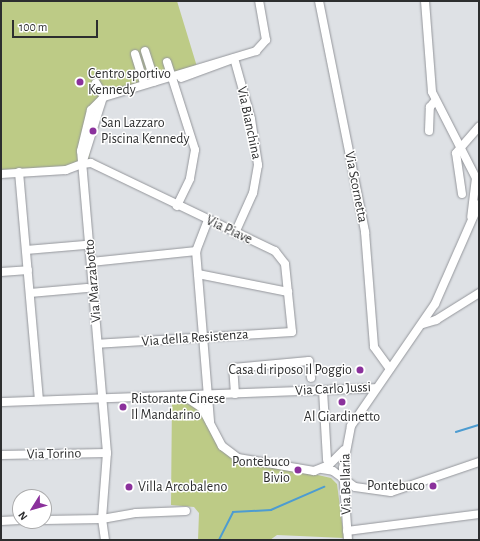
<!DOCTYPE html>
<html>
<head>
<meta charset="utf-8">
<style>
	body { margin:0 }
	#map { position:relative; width:480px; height:541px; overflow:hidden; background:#dee1e5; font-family:"Alegreya Sans",sans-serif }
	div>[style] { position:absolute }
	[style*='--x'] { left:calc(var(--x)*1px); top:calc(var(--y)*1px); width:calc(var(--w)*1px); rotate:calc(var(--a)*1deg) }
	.green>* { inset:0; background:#bdcb86 }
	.stream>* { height:1.5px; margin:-0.75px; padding:0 0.75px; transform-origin:0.75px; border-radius:0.75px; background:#4d9cd1 }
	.roads { filter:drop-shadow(0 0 1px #94969b) drop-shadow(0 0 1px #94969b) }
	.minor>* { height:8px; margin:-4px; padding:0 4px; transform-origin:4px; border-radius:4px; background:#fff }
	.dots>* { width:11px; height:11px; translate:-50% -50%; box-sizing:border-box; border:2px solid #fff; border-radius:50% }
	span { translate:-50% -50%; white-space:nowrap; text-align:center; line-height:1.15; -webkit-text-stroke:3px #fff; paint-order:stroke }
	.poi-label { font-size:14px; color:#2d2e2f }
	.left { translate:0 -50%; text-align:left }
	.right { translate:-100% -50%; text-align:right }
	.street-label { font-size:14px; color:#2d2e2f }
	.frame { position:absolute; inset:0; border:2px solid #2d2e2f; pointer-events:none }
	.north { position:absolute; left:12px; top:489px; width:40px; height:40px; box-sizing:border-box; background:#fff; border:1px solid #ababac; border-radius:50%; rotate:233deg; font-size:11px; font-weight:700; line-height:16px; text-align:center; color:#2d2e2f }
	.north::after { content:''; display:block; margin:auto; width:14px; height:18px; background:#8b319c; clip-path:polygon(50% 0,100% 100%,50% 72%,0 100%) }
	.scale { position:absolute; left:12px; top:20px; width:86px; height:18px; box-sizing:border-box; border:2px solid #2d2e2f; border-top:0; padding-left:5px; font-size:12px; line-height:14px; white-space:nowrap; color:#2d2e2f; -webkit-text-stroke:3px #fff; paint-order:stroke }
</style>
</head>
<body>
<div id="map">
	<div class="green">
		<div style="clip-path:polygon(1px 1px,177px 1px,198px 70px,104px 101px,93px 129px,89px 160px,84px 166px,1px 174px)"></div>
		<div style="clip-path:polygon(172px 397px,189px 399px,197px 406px,230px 455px,331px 478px,337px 484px,344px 538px,277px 535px,270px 540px,198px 540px,199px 513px,194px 507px,171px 505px)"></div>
	</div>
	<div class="stream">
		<div style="--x:456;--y:432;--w:24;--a:-17"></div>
		<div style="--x:219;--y:540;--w:31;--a:-63"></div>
		<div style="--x:233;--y:512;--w:38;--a:-3"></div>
		<div style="--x:271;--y:510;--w:58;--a:-23.5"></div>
	</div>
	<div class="roads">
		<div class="minor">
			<div style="--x:319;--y:1;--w:236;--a:78.7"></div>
			<div style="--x:365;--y:232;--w:115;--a:85.5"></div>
			<div style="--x:374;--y:347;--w:27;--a:54"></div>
			<div style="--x:425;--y:1;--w:91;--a:85.6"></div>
			<div style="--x:432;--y:92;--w:97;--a:62.9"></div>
			<div style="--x:476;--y:178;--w:39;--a:97"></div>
			<div style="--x:145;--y:51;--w:32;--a:72"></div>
			<div style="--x:135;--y:54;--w:31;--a:73"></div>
			<div style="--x:234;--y:58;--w:63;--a:74.4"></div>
			<div style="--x:251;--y:119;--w:47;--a:81.3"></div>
			<div style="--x:258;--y:165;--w:28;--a:100"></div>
			<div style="--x:253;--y:193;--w:44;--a:114.2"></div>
			<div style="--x:167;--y:62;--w:92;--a:72.3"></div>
			<div style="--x:195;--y:150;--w:29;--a:100"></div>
			<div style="--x:190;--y:179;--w:30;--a:116"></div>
			<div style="--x:181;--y:78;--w:55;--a:-20.1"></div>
			<div style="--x:96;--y:83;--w:16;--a:60"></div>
			<div style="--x:429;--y:131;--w:24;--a:-88"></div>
			<div style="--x:430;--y:107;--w:8;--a:-50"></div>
			<div style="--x:82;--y:164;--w:9;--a:-6"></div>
			<div style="--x:91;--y:163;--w:204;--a:25.6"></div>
			<div style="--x:275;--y:251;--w:16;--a:52"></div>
			<div style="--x:285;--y:264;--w:68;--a:84.1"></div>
			<div style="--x:292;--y:332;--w:194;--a:176.5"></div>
			<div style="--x:19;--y:172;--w:229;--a:85"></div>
			<div style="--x:1;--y:174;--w:65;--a:-3.5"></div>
			<div style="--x:66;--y:170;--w:17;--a:-21"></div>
			<div style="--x:82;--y:164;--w:70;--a:-72.6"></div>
			<div style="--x:462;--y:194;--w:41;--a:-98.3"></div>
			<div style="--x:456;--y:153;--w:35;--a:-49"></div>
			<div style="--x:208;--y:220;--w:33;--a:111"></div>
			<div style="--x:196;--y:251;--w:172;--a:85.3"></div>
			<div style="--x:26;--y:250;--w:59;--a:-4.8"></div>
			<div style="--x:91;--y:262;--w:106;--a:-6"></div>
			<div style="--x:1;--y:272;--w:27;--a:-4"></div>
			<div style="--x:198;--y:274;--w:92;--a:11.3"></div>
			<div style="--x:30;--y:293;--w:57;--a:-5"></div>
			<div style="--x:423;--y:324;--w:14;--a:-17"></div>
			<div style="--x:436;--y:320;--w:51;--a:-32.1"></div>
			<div style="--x:323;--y:390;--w:70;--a:86.7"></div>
			<div style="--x:235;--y:394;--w:26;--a:-94"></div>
			<div style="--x:233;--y:368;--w:76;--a:-5.3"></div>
			<div style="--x:309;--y:361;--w:17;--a:83"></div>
			<div style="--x:184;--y:396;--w:22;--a:34"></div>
			<div style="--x:202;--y:408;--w:43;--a:62.2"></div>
			<div style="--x:222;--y:446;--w:20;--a:37"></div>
			<div style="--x:238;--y:458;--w:77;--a:9.7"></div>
			<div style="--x:314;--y:471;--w:16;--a:-22"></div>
			<div style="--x:329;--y:465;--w:21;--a:-45"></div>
			<div style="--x:1;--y:402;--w:375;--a:-2.1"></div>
			<div style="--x:1;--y:455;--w:106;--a:-1.1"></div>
			<div style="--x:322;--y:469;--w:11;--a:10"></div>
			<div style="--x:333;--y:471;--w:27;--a:36"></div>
			<div style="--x:355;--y:487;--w:36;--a:8"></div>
			<div style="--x:391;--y:492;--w:93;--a:-18.8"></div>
			<div style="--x:44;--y:520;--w:58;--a:-1"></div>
			<div style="--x:102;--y:519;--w:35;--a:-10"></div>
			<div style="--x:136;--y:513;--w:50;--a:-2.3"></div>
			<div style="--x:1;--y:521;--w:19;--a:-3"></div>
			<div style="--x:347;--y:531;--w:133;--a:-7.3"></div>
			<div style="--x:105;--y:540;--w:21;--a:-98"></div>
			<div style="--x:102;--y:519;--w:66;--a:-85.7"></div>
			<div style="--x:107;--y:453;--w:303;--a:-94.9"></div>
			<div style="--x:81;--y:151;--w:42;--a:-76.3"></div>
			<div style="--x:91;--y:110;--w:18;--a:-45"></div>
			<div style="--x:104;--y:97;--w:159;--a:-16.8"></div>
			<div style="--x:256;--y:51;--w:15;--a:-48"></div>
			<div style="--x:266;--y:40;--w:40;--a:-100"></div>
			<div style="--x:348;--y:540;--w:72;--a:-94"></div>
			<div style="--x:343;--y:468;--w:43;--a:-79.2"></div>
			<div style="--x:351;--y:426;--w:148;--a:-55.5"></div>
			<div style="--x:435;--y:304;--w:109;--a:-66.3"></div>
		</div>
	</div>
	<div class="dots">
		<div style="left:80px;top:82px;background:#8b319c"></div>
		<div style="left:93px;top:131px;background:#8b319c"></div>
		<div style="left:360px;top:370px;background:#8b319c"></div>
		<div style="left:342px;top:402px;background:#8b319c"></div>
		<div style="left:123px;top:407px;background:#8b319c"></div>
		<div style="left:298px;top:470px;background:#8b319c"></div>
		<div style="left:433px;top:486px;background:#8b319c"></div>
		<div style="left:129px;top:487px;background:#8b319c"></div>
	</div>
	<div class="poi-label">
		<span class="left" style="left:88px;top:82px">Centro sportivo<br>Kennedy</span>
		<span class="left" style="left:101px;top:131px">San Lazzaro<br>Piscina Kennedy</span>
		<span class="right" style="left:352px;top:370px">Casa di riposo il Poggio</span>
		<span class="left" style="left:131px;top:407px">Ristorante Cinese<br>Il Mandarino</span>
		<span style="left:342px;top:417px">Al Giardinetto</span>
		<span class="right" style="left:290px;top:470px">Pontebuco<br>Bivio</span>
		<span class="right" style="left:425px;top:486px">Pontebuco</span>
		<span class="left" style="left:138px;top:487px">Villa Arcobaleno</span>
	</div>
	<div class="street-label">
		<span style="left:249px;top:123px;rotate:78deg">Via Bianchina</span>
		<span style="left:356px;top:187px;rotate:79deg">Via Scornetta</span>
		<span style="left:229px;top:230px;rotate:25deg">Via Piave</span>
		<span style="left:93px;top:281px;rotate:-95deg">Via Marzabotto</span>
		<span style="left:195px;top:338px;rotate:-4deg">Via della Resistenza</span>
		<span style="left:333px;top:389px;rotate:-3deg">Via Carlo Jussi</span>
		<span style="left:54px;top:454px;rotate:-1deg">Via Torino</span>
		<span style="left:346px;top:484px;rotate:-91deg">Via Bellaria</span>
	</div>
	<div class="frame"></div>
	<div class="north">N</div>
	<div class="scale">100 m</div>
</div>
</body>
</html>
